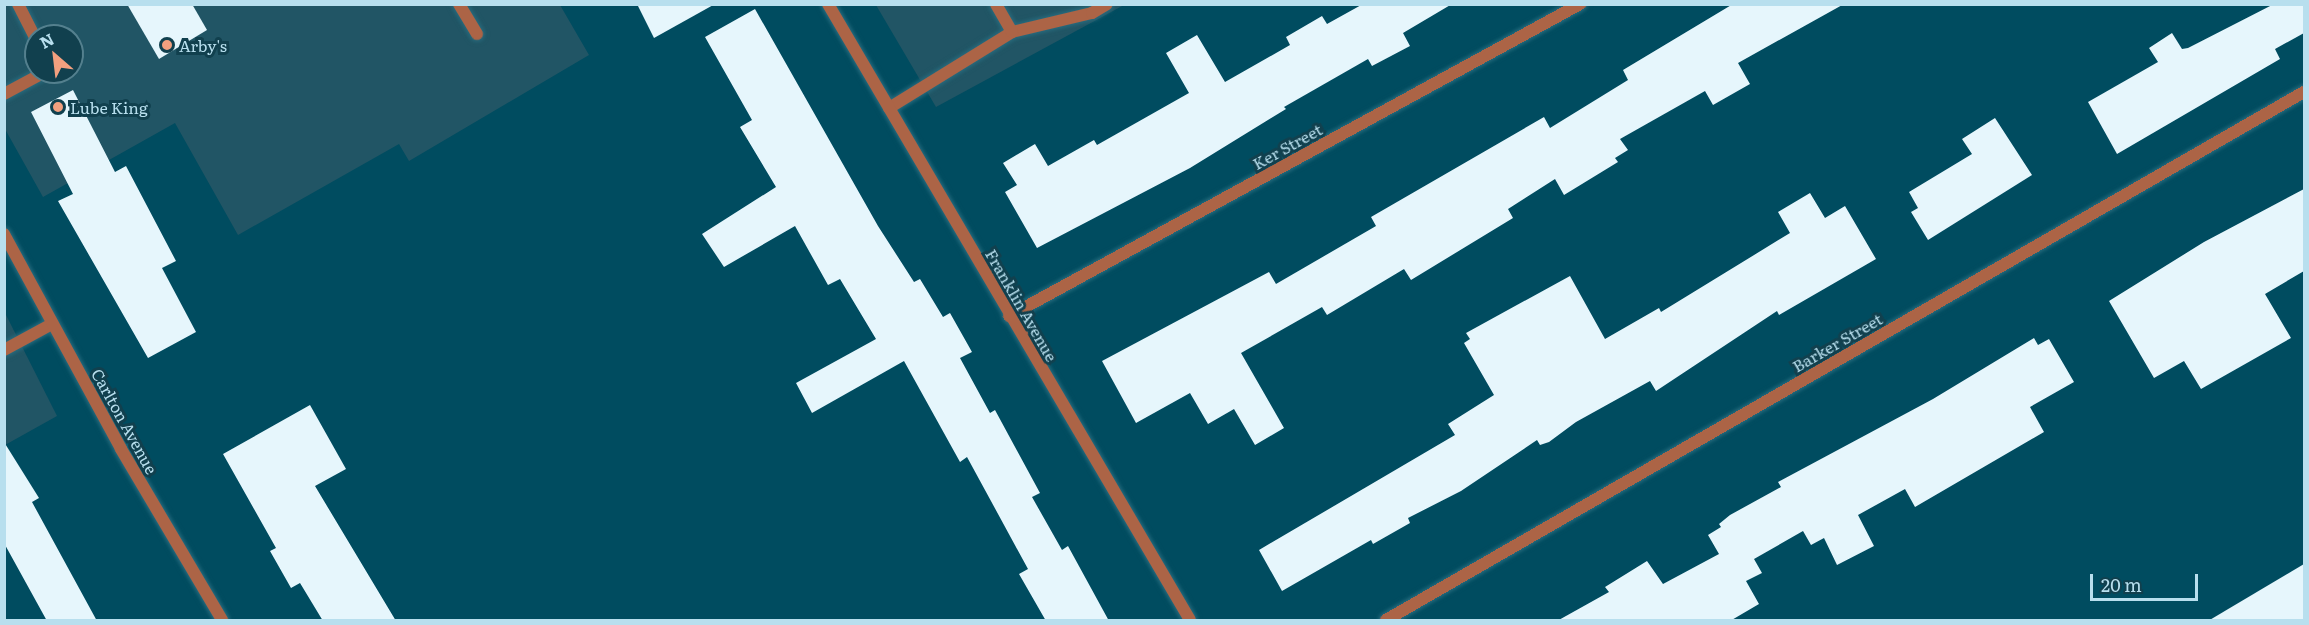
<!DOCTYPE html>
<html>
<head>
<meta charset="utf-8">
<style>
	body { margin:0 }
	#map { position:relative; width:2309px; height:625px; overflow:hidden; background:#004c60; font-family:Literata,serif }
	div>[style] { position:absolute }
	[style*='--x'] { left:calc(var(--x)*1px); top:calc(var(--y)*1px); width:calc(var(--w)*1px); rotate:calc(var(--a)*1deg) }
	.built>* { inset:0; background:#215565 }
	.building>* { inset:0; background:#e6f6fc }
	.roads { filter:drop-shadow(0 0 2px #286c7f) drop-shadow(0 0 2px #286c7f) }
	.service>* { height:12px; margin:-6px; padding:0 6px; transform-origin:6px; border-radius:6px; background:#ac6446 }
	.minor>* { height:12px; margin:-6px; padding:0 6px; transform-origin:6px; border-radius:6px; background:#ac6446 }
	.dots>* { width:16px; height:16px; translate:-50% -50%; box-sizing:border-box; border:3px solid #11404e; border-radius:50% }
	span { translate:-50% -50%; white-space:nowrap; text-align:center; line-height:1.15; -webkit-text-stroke:6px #11404e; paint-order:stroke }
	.poi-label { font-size:16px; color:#b8dfee }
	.left { translate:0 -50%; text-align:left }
	.street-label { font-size:16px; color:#b8dfee }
	.frame { position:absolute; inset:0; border:6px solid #b8dfee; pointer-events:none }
	.north { position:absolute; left:24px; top:24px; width:60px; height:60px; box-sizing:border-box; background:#11404e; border:2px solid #54808e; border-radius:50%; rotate:332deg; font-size:16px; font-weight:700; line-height:24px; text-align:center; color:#b8dfee }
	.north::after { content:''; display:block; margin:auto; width:21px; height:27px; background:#f2a07f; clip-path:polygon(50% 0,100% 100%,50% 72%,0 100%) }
	.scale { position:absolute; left:2090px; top:574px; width:108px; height:27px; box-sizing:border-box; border:3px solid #b8dfee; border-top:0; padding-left:8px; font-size:18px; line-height:21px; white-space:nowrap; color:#b8dfee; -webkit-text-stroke:4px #11404e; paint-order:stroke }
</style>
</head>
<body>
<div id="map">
	<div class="built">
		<div style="clip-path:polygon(evenodd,4px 5px,560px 5px,589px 55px,409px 161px,399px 144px,238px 235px,175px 123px,43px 197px,5px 129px,4px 5px,36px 36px,72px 36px,72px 72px,36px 72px,36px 36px)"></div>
		<div style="clip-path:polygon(876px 5px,1124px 5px,936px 107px)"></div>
		<div style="clip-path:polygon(4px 311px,57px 416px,5px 445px,4px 445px)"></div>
	</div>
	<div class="building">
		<div style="clip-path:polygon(127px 4px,192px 4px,207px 30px,159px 59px)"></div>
		<div style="clip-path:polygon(637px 4px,715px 4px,654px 38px)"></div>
		<div style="clip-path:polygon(1363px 4px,1452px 4px,1403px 33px,1410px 46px,1372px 66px,1368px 59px,1284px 107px,1286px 109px,1190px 168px,1037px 248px,1005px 192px,1017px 185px,1003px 163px,1035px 144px,1048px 166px,1094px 140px,1097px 145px,1189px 93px,1166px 53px,1197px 35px,1225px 82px,1290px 45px,1286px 37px,1322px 16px,1327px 24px)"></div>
		<div style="clip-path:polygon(1733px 4px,1844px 4px,1738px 63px,1750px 84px,1713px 105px,1705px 91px,1620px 139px,1628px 150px,1615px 158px,1618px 162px,1564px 195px,1555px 179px,1508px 209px,1513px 218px,1411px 280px,1404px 269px,1327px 315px,1322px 307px,1241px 353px,1284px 428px,1255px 445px,1234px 409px,1208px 424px,1190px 393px,1136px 423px,1102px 361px,1269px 272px,1276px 284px,1376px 226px,1371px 217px,1544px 117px,1550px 128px,1628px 80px,1623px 70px)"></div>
		<div style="clip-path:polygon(2274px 4px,2304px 4px,2304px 33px,2275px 49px,2280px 59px,2117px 154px,2088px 102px,2158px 62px,2149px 48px,2172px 33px,2182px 49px,2188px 48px)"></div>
		<div style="clip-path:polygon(755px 9px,878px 226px,914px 282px,920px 279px,943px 317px,950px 313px,972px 352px,960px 358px,990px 413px,995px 410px,1040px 493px,1032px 497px,1062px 550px,1068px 546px,1109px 621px,1046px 621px,1019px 574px,1028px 569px,967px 457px,960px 462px,904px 361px,812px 413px,796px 383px,876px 339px,840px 279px,828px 285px,795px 226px,724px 267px,702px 234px,776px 187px,740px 127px,752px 120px,705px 37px)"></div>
		<div style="clip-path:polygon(73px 90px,115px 172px,126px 166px,176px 261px,162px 268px,196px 332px,148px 358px,58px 201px,73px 194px,31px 112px)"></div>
		<div style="clip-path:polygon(1995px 118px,2032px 175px,1928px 240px,1911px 212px,1918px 208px,1909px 192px,1972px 154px,1962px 139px)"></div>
		<div style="clip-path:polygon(2304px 189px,2304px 271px,2265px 294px,2291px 338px,2201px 389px,2184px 361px,2154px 378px,2109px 301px,2204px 242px)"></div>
		<div style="clip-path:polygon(1810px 193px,1825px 218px,1845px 206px,1876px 259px,1779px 315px,1777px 311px,1656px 391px,1650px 381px,1576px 422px,1549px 442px,1540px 445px,1537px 440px,1461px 491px,1408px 518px,1410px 523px,1373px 544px,1371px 540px,1282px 591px,1259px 550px,1455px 435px,1448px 424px,1494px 395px,1464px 343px,1470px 339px,1466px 333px,1570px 276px,1605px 339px,1659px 308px,1661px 312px,1790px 233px,1778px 212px)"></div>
		<div style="clip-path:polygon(2034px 338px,2038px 345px,2049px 339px,2074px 382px,2030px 407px,2044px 432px,1915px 507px,1905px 489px,1858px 515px,1874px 546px,1837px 565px,1824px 538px,1811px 545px,1803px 531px,1754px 559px,1762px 573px,1746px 581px,1759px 604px,1730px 621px,1557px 621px,1609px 592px,1605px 587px,1647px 561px,1663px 584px,1719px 554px,1708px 535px,1721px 527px,1719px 524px,1730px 515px,1781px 487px,1778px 482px,1933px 399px)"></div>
		<div style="clip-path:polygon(310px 405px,346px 469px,315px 486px,396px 621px,323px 621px,300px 583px,291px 588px,270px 551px,276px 548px,223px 454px)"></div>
		<div style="clip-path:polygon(4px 442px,39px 498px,32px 502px,97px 621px,47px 621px,4px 543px)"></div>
		<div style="clip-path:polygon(2304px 564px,2304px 621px,2208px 621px)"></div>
	</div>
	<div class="roads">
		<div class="service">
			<div style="--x:18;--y:4;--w:39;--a:63"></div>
			<div style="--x:459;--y:4;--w:35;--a:59"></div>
			<div style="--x:1012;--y:32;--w:82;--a:-13.4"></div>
			<div style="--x:1092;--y:13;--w:17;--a:-31"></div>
			<div style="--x:4;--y:94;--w:47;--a:-28.2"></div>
			<div style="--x:889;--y:108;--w:145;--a:-31.7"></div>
			<div style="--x:1012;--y:32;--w:32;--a:-120"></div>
			<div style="--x:4;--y:350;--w:55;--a:-28.4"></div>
		</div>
		<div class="minor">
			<div style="--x:828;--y:4;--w:714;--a:59.56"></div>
			<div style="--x:4;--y:234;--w:245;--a:61.4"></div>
			<div style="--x:121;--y:449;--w:199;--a:59.4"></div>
			<div style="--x:1009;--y:316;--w:651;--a:-28.65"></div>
			<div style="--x:1386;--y:620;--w:1059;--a:-29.91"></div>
		</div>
	</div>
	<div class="dots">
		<div style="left:167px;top:45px;background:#f2a07f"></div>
		<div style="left:58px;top:107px;background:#f2a07f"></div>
	</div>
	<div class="poi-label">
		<span class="left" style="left:179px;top:45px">Arby's</span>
		<span class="left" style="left:70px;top:107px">Lube King</span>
	</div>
	<div class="street-label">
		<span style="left:1287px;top:146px;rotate:-29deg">Ker Street</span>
		<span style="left:1022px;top:305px;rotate:60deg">Franklin Avenue</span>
		<span style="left:1837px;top:342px;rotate:-30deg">Barker Street</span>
		<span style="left:125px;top:421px;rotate:61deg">Carlton Avenue</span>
	</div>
	<div class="frame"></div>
	<div class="north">N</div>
	<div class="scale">20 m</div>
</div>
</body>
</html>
